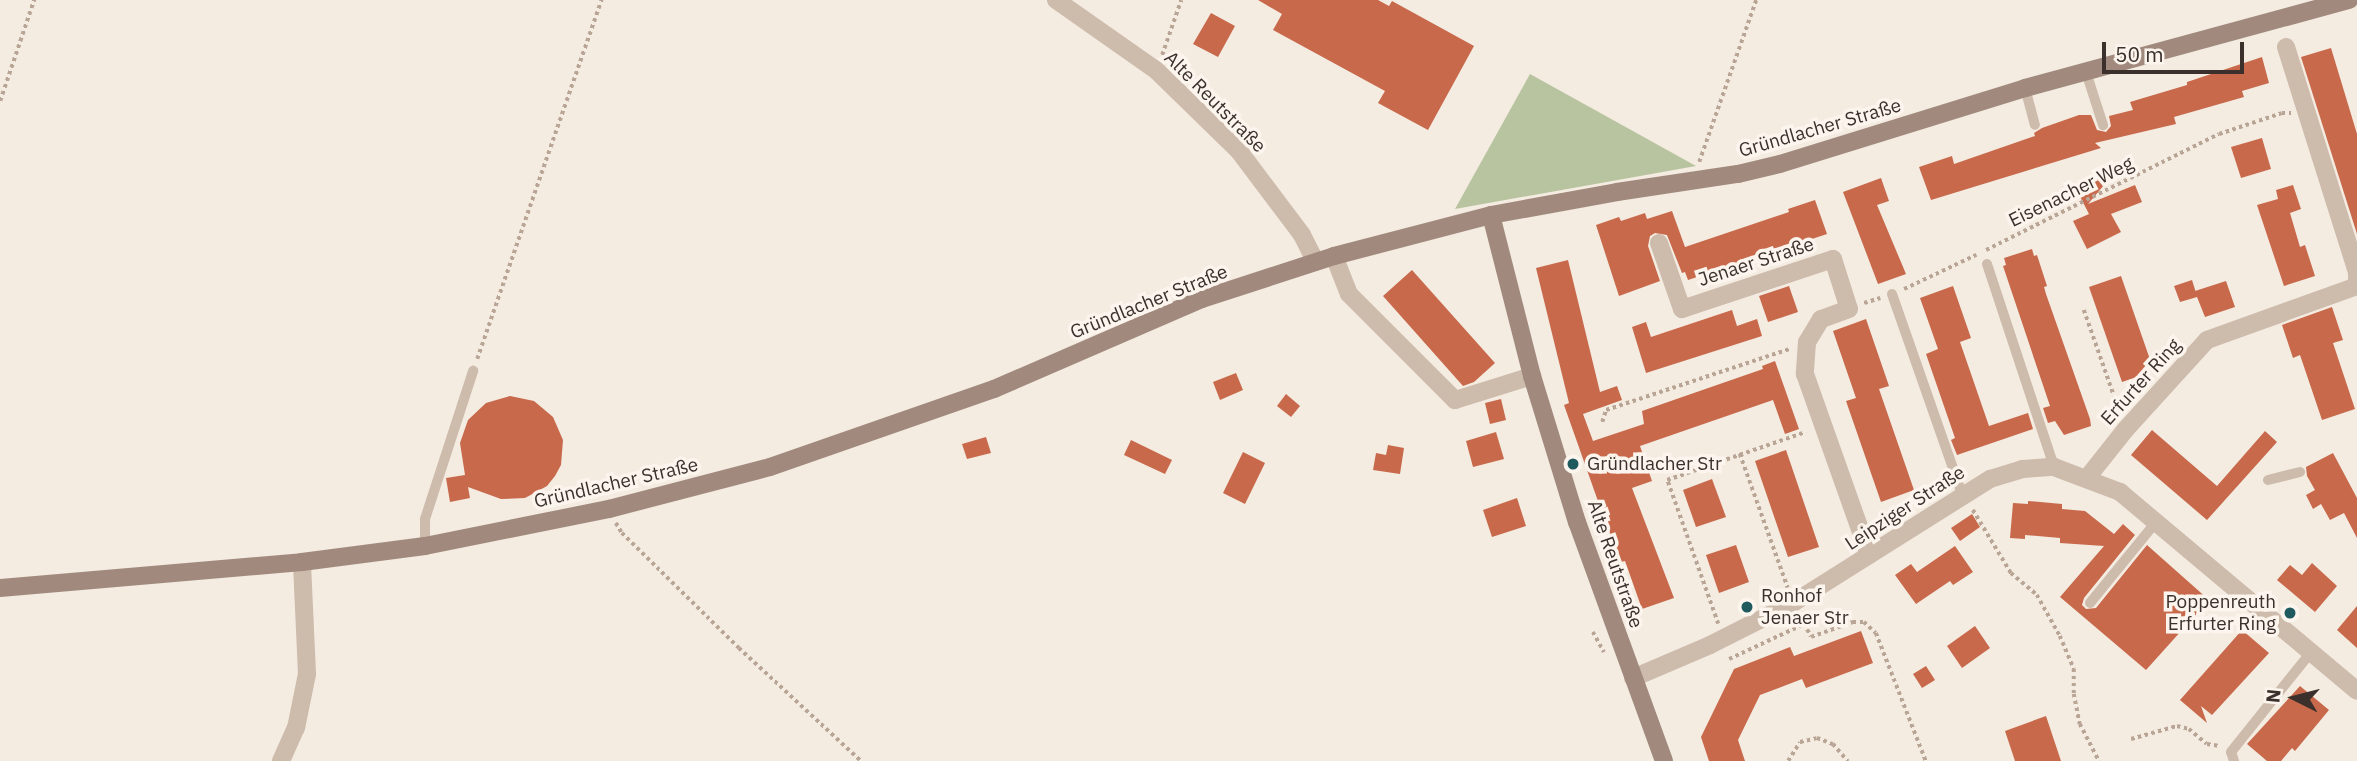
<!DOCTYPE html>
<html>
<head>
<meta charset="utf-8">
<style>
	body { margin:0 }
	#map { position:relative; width:2357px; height:761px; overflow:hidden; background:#f4ebe1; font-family:"IBM Plex Sans",sans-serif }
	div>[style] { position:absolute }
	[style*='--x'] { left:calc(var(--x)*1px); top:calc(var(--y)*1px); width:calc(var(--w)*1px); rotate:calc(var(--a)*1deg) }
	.green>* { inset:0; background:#b8c4a0 }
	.building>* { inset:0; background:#c8694b }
	.path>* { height:3.5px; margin-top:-1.75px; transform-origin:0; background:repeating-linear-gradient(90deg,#b9a596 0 3.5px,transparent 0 7px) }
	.lane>* { height:10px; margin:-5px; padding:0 5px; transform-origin:5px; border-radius:5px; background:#cdbbac }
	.street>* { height:18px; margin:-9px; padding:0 9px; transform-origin:9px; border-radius:9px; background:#cdbbac }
	.secondary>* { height:18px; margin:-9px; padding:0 9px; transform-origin:9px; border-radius:9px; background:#a18a7d }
	.dots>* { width:19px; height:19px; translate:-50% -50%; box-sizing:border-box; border:4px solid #fbf5ee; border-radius:50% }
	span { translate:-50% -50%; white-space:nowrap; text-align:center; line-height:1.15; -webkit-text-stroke:7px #fbf5ee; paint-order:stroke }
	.street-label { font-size:19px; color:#3b302b }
	.poi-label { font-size:19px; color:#3b302b }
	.left { translate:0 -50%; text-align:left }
	.right { translate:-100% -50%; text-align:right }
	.north { position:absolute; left:2259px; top:663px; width:70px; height:70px; -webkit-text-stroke:5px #fbf5ee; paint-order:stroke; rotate:276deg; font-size:19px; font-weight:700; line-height:28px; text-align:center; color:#3b302b }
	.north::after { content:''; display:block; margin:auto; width:24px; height:32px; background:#3b302b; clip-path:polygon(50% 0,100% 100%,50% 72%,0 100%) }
	.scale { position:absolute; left:2102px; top:42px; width:142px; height:32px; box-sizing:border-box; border:4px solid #3b302b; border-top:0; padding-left:9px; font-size:21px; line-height:24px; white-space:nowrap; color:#3b302b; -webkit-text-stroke:5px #fbf5ee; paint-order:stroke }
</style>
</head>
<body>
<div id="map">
	<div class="green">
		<div style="clip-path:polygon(1530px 74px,1696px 166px,1455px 209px)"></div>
	</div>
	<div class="building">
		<div style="clip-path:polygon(1258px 0,1378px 0,1389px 6px,1392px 1px,1474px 46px,1428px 130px,1378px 103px,1385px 91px,1273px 30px,1282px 14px)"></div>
		<div style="clip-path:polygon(1211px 13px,1235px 26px,1218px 57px,1193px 44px)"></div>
		<div style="clip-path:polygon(2331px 48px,2357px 134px,2357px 234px,2301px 57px)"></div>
		<div style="clip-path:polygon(2262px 57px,2269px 83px,2242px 91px,2244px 97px,2174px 117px,2176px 124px,2095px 143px,2101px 148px,1931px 200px,1919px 167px,1952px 156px,1954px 164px,2035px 136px,2034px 133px,2042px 128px,2079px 115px,2091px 115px,2097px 130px,2106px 132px,2111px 126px,2109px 116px,2133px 110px,2130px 102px,2187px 85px,2187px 82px)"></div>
		<div style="clip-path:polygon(2262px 138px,2271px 169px,2241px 178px,2231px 147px)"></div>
		<div style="clip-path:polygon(2126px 159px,2088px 204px,2135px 185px,2142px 202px,2111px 214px,2121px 232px,2087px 249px,2073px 221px,2089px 214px,2074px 185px)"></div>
		<div style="clip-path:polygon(1881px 178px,1889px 201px,1877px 205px,1906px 274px,1878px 284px,1843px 192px)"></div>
		<div style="clip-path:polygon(2293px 185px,2301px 209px,2290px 213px,2300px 247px,2305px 245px,2315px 276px,2284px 286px,2257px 205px,2278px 199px,2276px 190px)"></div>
		<div style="clip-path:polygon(1815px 200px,1827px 234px,1688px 280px,1685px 272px,1682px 273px,1667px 235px,1655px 233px,1650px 236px,1648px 246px,1660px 281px,1619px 296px,1596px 225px,1619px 217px,1621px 221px,1645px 213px,1647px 219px,1672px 211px,1685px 247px,1789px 212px,1788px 209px)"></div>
		<div style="clip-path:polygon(2032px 249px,2034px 256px,2037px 255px,2047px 286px,2044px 287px,2046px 294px,2090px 419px,2091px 426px,2064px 435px,2055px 421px,2048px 423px,2043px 408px,2050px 406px,2003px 266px,2006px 265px,2004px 258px)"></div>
		<div style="clip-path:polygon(1568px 260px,1600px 392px,1617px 386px,1622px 400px,1583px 414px,1593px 441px,1644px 424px,1642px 411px,1763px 369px,1762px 366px,1775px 361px,1799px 429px,1785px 434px,1773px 400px,1640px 446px,1652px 481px,1632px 488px,1674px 598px,1642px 609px,1625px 561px,1621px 562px,1599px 504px,1564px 405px,1569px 403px,1536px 268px)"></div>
		<div style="clip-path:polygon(1412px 270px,1495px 363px,1474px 382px,1463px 386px,1383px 296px)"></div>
		<div style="clip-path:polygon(2121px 276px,2154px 371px,2122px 382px,2089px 287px)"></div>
		<div style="clip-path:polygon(2192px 280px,2197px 296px,2195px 291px,2226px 281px,2235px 307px,2205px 317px,2197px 297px,2180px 302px,2174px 286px)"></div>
		<div style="clip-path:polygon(1789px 286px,1798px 312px,1768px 322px,1759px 296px)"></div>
		<div style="clip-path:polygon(1953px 286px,1971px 338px,1960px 342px,1989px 426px,2028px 413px,2033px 429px,1957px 455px,1951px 440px,1955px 438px,1926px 354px,1938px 349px,1920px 298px)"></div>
		<div style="clip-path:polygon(2332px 307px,2343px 340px,2333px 343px,2355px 409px,2322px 420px,2300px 355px,2293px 358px,2282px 325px)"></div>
		<div style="clip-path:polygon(1732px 310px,1737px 326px,1757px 319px,1762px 336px,1646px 373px,1632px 327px,1646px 322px,1651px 337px)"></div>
		<div style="clip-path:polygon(1866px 319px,1889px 386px,1879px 389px,1914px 490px,1881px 502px,1846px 401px,1856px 398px,1833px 331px)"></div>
		<div style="clip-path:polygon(1236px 373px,1243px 390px,1220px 400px,1213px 382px)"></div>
		<div style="clip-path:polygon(1286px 394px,1300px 406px,1291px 417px,1277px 406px)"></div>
		<div style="clip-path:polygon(510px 396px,534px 401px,553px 417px,563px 440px,561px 465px,555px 476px,547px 486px,525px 498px,501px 499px,468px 487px,470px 498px,450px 502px,446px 478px,465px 475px,460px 443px,468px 420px,486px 403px)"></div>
		<div style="clip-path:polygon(1501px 399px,1506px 420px,1490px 424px,1485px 403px)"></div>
		<div style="clip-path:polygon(2152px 430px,2217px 486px,2265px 431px,2277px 442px,2207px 520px,2131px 455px)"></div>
		<div style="clip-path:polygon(1496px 432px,1504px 459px,1473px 467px,1466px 441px)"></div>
		<div style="clip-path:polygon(986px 437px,991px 453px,967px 459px,962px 444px)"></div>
		<div style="clip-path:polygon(1131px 440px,1172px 460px,1165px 474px,1124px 455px)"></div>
		<div style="clip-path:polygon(1388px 445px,1404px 448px,1400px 474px,1373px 470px,1376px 453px,1386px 455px)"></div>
		<div style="clip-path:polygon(1786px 450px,1819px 547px,1788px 557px,1755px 461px)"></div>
		<div style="clip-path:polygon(1243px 452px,1265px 463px,1245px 504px,1223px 493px)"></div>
		<div style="clip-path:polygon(2333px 453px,2357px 498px,2357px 538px,2344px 513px,2330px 520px,2321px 504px,2313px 509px,2306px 495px,2315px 490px,2307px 476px,2306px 467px)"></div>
		<div style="clip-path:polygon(1712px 479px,1726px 517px,1696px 527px,1683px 490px)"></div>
		<div style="clip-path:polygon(1517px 498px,1526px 526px,1492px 537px,1483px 510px)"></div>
		<div style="clip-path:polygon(2028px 501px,2062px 504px,2062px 509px,2085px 511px,2114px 534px,2123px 524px,2135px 535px,2084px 598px,2082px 605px,2086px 609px,2096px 608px,2147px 545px,2209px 600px,2146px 670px,2060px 597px,2104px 546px,2060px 543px,2060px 538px,2025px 535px,2025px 539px,2010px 538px,2013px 503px,2028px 504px)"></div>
		<div style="clip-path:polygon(1972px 514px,1980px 527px,1960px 541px,1951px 528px)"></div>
		<div style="clip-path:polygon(1736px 545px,1749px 582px,1719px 593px,1706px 555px)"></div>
		<div style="clip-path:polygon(1955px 546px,1973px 572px,1953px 585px,1950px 581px,1916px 604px,1895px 575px,1911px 564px,1917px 572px)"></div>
		<div style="clip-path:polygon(2312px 563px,2337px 586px,2315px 612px,2277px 580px,2290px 565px,2302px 575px)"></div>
		<div style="clip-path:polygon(2357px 606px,2357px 648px,2337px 630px)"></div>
		<div style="clip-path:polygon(1975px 626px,1990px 648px,1962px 668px,1947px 646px)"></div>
		<div style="clip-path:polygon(2242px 630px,2269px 653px,2212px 715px,2201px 706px,2207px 723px,2180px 700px)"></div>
		<div style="clip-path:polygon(1861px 631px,1873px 663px,1806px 688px,1802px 679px,1760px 695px,1738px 740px,1745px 761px,1709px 761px,1701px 737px,1734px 669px,1790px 647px,1794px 656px)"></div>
		<div style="clip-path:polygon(1926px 666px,1935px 680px,1922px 688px,1913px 674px)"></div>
		<div style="clip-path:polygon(2300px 686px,2329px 710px,2295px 751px,2292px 748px,2281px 761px,2267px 761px,2247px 744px)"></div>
		<div style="clip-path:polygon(2046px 716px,2061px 761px,2015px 761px,2005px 731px)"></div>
	</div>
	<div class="path">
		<div style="--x:1162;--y:55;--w:58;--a:-70.9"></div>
		<div style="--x:0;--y:101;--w:107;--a:-71.4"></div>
		<div style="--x:1699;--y:162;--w:172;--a:-70.6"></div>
		<div style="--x:1986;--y:250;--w:260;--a:-26.5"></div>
		<div style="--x:2219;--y:134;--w:66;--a:-18.4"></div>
		<div style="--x:2282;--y:113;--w:9;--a:0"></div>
		<div style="--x:1904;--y:289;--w:80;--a:-25.3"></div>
		<div style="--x:1864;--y:303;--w:17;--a:-17"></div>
		<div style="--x:2084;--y:310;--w:106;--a:70.7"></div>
		<div style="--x:477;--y:359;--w:380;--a:-70.9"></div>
		<div style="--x:1602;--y:422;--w:13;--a:-72"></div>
		<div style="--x:1606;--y:410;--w:193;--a:-18.4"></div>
		<div style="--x:1740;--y:454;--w:142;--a:70.3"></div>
		<div style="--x:1973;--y:510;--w:74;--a:58.9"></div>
		<div style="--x:2011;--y:573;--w:34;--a:40"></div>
		<div style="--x:2037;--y:595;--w:47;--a:60.7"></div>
		<div style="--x:2060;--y:636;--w:36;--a:67"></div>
		<div style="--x:2074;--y:669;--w:25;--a:90"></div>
		<div style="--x:2074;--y:694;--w:31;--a:79"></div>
		<div style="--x:2080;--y:724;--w:42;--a:62.8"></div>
		<div style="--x:616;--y:523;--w:12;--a:59"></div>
		<div style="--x:622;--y:533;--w:164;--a:44.5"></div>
		<div style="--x:739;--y:648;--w:166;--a:42.8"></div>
		<div style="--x:1801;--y:617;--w:22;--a:63"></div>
		<div style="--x:1811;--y:637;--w:45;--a:-19.7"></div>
		<div style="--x:1853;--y:622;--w:11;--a:0"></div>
		<div style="--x:1864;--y:622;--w:16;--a:43"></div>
		<div style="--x:1876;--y:633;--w:137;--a:68.7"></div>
		<div style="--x:1718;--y:624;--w:153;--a:-109.5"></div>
		<div style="--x:1667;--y:480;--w:147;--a:-19.1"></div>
		<div style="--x:1593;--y:632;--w:23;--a:61"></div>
		<div style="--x:1729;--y:659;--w:83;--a:-25"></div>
		<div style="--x:2131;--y:739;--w:48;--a:-15.8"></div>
		<div style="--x:2177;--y:726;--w:12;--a:14"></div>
		<div style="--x:2189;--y:729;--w:23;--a:40"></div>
		<div style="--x:2207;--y:744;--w:13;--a:9"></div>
		<div style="--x:1788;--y:761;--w:22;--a:-58"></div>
		<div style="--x:1800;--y:742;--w:17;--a:-13"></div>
		<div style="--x:1817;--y:738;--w:17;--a:21"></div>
		<div style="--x:1833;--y:744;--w:23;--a:49"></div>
	</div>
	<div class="lane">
		<div style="--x:2086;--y:72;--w:56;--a:72.2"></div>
		<div style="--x:2025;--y:88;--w:38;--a:75"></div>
		<div style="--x:1987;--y:264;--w:214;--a:71.7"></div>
		<div style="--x:1892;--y:294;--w:212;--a:70.7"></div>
		<div style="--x:2268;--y:480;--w:33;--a:-14"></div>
		<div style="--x:425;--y:546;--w:27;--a:-90"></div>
		<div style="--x:425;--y:519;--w:156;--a:-72"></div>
		<div style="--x:2090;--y:603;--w:104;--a:-50.8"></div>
		<div style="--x:2234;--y:761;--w:9;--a:-108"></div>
		<div style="--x:2231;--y:752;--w:128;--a:-51.3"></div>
	</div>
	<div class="street">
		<div style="--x:1056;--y:0;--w:123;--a:35.1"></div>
		<div style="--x:1157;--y:71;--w:115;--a:44.3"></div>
		<div style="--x:1239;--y:151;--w:105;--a:53.1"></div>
		<div style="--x:1302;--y:235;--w:30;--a:63"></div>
		<div style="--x:2286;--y:47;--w:236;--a:72.5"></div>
		<div style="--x:2357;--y:272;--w:11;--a:90"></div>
		<div style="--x:1659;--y:243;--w:70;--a:70.8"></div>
		<div style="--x:1682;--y:309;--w:159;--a:-18.3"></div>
		<div style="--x:1833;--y:259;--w:52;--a:72.3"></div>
		<div style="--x:1849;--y:309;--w:30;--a:160"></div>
		<div style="--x:1821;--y:319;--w:27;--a:121"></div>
		<div style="--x:1807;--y:342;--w:32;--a:94"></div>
		<div style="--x:1805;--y:374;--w:192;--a:70.5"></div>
		<div style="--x:1334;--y:256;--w:41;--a:68.5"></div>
		<div style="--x:1349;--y:294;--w:150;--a:45"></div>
		<div style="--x:1455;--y:400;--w:81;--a:-17.3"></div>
		<div style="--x:2087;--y:478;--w:63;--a:-51.5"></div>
		<div style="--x:2126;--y:429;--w:120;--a:-47.7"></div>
		<div style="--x:2207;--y:340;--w:159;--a:-19.8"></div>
		<div style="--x:1633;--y:678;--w:84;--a:-23.2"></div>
		<div style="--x:1710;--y:645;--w:93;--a:-26.8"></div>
		<div style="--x:1793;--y:603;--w:233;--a:-32.2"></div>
		<div style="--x:1990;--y:479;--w:34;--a:-17"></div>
		<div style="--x:2022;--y:469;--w:32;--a:-4"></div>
		<div style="--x:2054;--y:467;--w:71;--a:20.7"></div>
		<div style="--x:2120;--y:492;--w:309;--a:40"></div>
		<div style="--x:281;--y:761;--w:36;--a:-66"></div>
		<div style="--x:296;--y:728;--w:55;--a:-78.5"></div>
		<div style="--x:307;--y:674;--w:112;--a:-92.6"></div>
	</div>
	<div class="secondary">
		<div style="--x:1491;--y:215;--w:166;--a:75.7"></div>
		<div style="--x:1532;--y:376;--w:153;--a:72.9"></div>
		<div style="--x:1577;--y:522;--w:254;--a:70"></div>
		<div style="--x:0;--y:588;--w:303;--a:-4.9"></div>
		<div style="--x:302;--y:562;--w:124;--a:-7.4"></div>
		<div style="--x:425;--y:546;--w:188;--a:-11.4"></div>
		<div style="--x:609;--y:509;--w:166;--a:-14.6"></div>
		<div style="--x:770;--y:467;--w:237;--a:-19.2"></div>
		<div style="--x:994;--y:389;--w:227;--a:-23.4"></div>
		<div style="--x:1202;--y:299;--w:139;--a:-18"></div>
		<div style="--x:1334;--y:256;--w:162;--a:-14.6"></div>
		<div style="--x:1491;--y:215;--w:128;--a:-10.3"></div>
		<div style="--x:1617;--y:192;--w:122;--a:-8.5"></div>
		<div style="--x:1738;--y:174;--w:43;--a:-13.4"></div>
		<div style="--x:1780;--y:164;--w:257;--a:-17.2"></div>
		<div style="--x:2025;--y:88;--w:336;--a:-15.2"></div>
	</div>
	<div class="dots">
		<div style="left:1573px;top:464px;background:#1f5a5e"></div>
		<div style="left:1747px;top:607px;background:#1f5a5e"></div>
		<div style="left:2290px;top:613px;background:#1f5a5e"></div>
	</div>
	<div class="street-label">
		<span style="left:1215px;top:102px;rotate:45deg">Alte Reutstraße</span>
		<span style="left:1820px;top:128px;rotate:-16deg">Gründlacher Straße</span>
		<span style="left:2071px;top:192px;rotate:-26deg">Eisenacher Weg</span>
		<span style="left:1756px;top:262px;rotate:-18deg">Jenaer Straße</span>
		<span style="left:1149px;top:302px;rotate:-22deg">Gründlacher Straße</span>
		<span style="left:2141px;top:382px;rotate:-48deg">Erfurter Ring</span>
		<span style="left:616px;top:483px;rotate:-13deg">Gründlacher Straße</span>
		<span style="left:1905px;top:508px;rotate:-33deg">Leipziger Straße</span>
		<span style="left:1615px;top:564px;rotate:71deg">Alte Reutstraße</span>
	</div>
	<div class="poi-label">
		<span class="left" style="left:1587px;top:464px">Gründlacher Str</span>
		<span class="left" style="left:1761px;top:607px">Ronhof<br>Jenaer Str</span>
		<span class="right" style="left:2276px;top:613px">Poppenreuth<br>Erfurter Ring</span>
	</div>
	<div class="north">N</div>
	<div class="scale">50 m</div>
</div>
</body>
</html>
